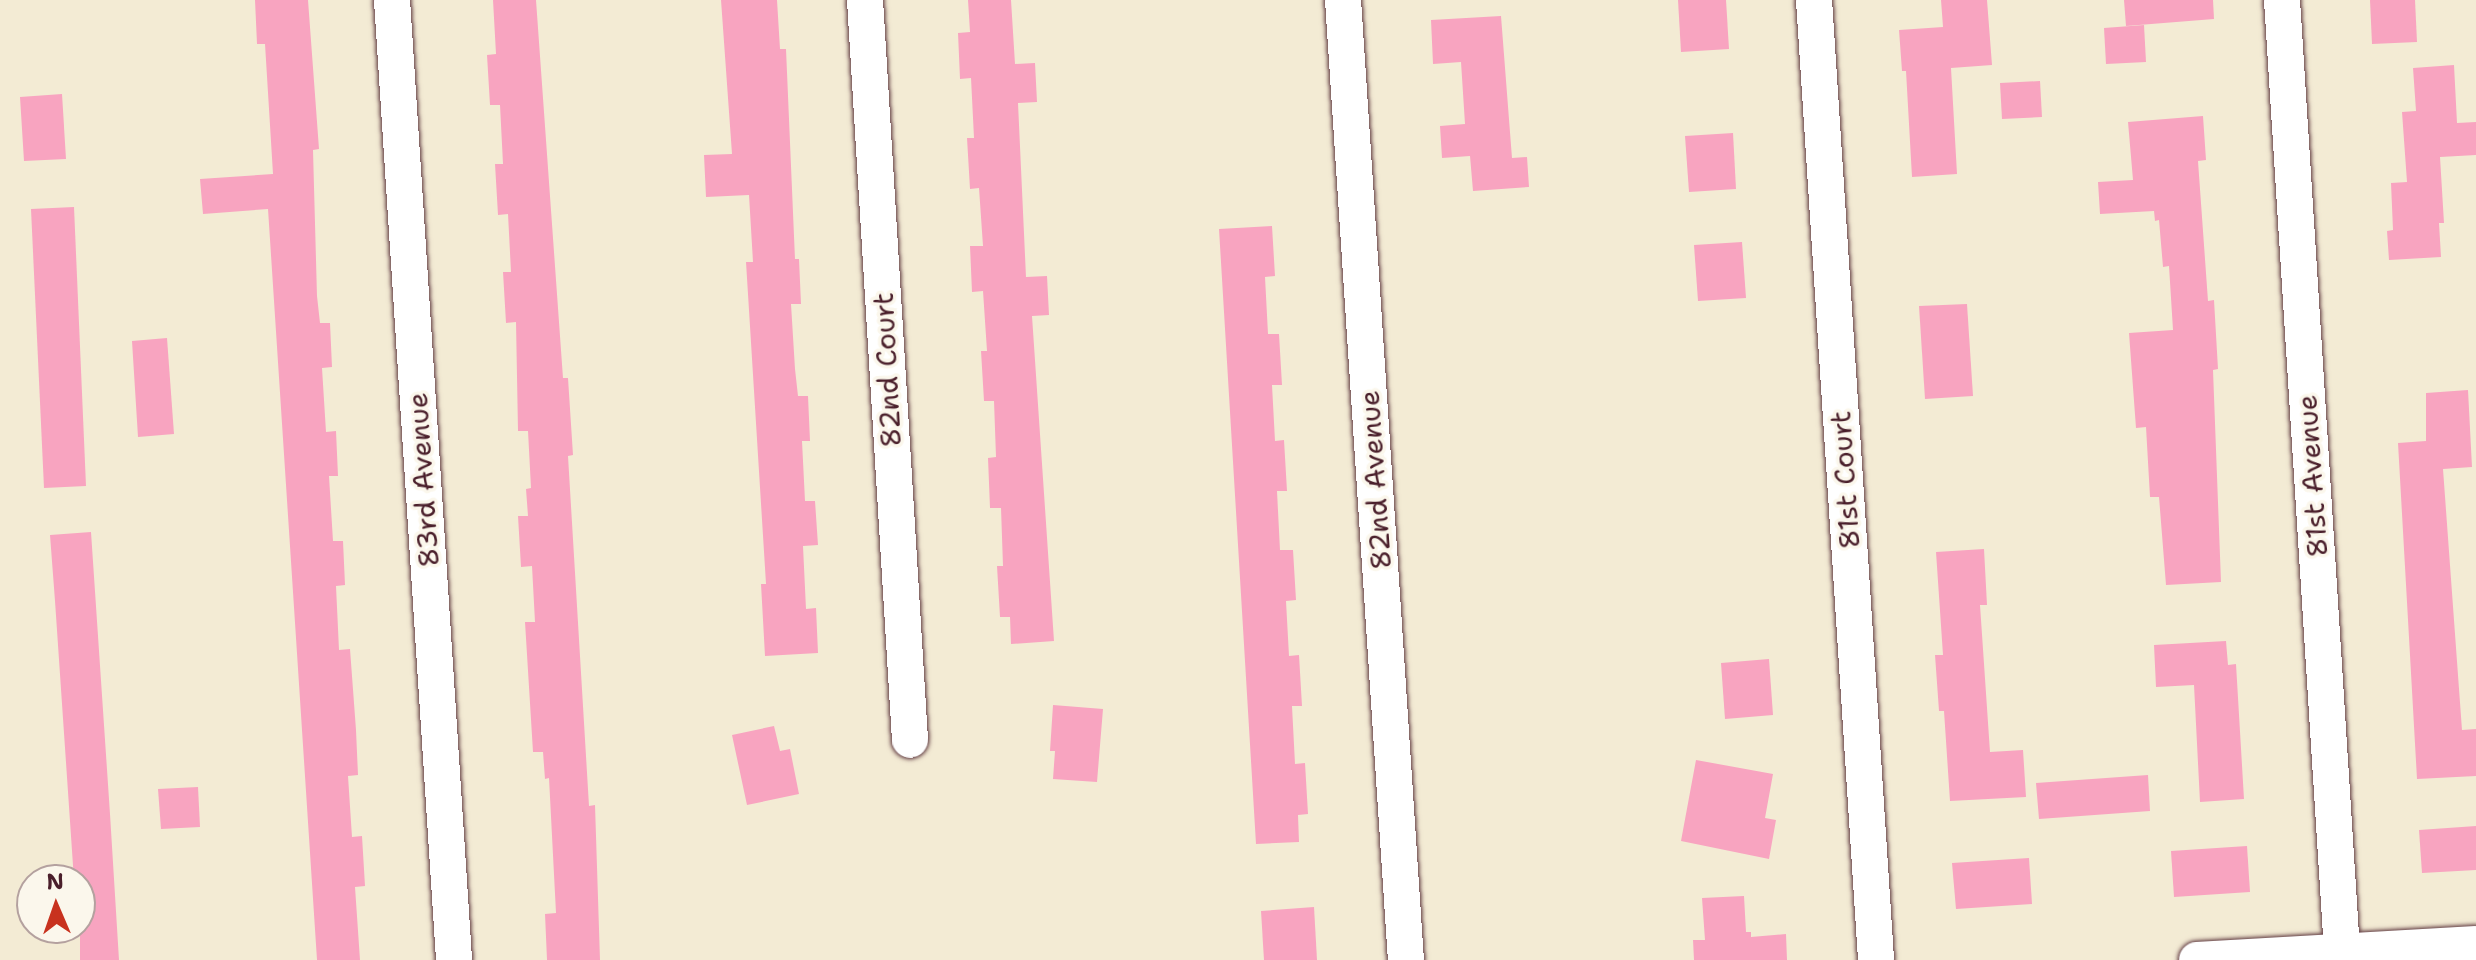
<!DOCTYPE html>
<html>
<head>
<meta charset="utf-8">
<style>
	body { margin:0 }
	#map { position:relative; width:2476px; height:960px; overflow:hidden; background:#f3ebd4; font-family:"Shantell Sans",sans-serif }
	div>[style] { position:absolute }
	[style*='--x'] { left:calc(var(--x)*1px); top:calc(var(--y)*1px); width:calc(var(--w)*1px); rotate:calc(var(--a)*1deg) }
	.building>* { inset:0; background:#f8a4c0 }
	.roads { filter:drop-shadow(0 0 2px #633e44) drop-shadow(0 0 2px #633e44) }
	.minor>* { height:36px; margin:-18px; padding:0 18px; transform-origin:18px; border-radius:18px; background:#fff }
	span { translate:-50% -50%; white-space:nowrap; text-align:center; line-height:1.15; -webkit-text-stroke:7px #fbf7ec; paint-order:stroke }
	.street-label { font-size:28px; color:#4a1f2b }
	.north { position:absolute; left:16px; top:864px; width:80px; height:80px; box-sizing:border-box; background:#fbf7ec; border:2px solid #b4a19f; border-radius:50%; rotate:358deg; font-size:22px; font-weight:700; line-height:32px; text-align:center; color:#4a1f2b }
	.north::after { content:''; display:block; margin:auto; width:28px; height:36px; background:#c8321e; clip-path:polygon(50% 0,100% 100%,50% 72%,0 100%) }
</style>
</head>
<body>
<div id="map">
	<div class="building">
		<div style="clip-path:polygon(255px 0,308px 0,319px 149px,313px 150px,317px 296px,320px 323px,330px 323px,332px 367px,322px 368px,326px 432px,336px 431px,338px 476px,329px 476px,333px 541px,343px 541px,345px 585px,336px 586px,339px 650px,350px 649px,356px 730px,358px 775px,348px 776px,352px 837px,362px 836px,365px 886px,355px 887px,360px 960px,317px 960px,268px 209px,203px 214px,200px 179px,273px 174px,265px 44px,257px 44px)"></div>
		<div style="clip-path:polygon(493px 0,536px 0,563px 378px,568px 378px,573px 455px,568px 456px,589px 806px,595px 805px,600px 960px,547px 960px,545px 914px,556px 913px,549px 778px,545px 779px,543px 752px,533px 752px,525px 622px,535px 622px,532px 566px,521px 567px,518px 516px,528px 516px,526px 489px,531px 488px,528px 431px,518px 431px,516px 322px,506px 323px,503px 272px,511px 272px,508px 214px,498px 215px,495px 164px,503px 164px,500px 105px,490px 105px,487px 55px,496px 54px)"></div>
		<div style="clip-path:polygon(721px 0,777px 0,780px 49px,786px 49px,795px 259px,799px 259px,801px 304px,791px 304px,795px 369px,798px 396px,808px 396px,810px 441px,802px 441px,805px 501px,815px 501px,818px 545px,803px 546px,806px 609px,816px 608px,818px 653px,765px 656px,761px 584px,766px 584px,746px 262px,753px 262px,749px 195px,706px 197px,704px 155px,732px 154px)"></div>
		<div style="clip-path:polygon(968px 0,1011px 0,1015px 64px,1035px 63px,1037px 102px,1018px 103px,1026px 277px,1047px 276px,1049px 315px,1032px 316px,1054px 641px,1011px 644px,1010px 617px,1000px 617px,997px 566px,1003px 566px,1001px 508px,990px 508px,988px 458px,996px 457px,994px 401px,984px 401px,981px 351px,987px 351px,983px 291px,972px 292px,970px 246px,983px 246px,979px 188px,970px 189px,967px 138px,974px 138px,971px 78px,960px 79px,958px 33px,970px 32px)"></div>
		<div style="clip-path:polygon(1678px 0,1726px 0,1729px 49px,1681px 52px)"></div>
		<div style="clip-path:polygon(1941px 0,1987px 0,1992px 65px,1951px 68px,1957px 174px,1912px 177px,1906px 71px,1902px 71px,1899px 30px,1943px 27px)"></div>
		<div style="clip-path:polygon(2124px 0,2213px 0,2214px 19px,2126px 26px)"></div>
		<div style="clip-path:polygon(2370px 0,2415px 0,2417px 42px,2372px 44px)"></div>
		<div style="clip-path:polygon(1501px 16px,1512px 158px,1527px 157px,1529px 187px,1473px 191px,1470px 156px,1442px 158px,1440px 126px,1465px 124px,1461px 62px,1433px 64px,1431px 20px)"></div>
		<div style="clip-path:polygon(2144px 25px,2146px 62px,2106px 64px,2104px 28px)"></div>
		<div style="clip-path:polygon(2454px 65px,2457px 123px,2476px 122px,2476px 155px,2440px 157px,2444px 223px,2439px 223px,2441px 257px,2389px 260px,2387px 231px,2393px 230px,2391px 183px,2407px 182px,2402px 112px,2416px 111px,2413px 68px)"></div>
		<div style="clip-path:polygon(2040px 81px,2042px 117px,2002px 119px,2000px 83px)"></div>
		<div style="clip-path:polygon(62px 94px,66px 159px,24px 161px,20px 97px)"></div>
		<div style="clip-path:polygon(2203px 116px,2206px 160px,2198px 161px,2208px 301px,2214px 300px,2218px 369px,2213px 370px,2221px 582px,2166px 585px,2159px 497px,2150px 497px,2146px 427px,2136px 428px,2129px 333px,2173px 330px,2169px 266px,2163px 267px,2159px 220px,2155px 221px,2154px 211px,2100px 214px,2098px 182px,2133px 180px,2128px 122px)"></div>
		<div style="clip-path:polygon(1733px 133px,1736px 189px,1689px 192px,1685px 136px)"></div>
		<div style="clip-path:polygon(74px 207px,86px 486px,44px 488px,31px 209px)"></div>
		<div style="clip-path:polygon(1272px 226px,1275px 276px,1265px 277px,1268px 334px,1279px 334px,1282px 385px,1272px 385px,1275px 441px,1284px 440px,1287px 491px,1277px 491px,1280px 550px,1293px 550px,1296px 600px,1286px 601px,1289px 656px,1299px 655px,1302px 706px,1292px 706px,1295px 764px,1305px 763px,1308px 814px,1298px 815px,1299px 842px,1256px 844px,1219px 229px)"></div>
		<div style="clip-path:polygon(1742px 242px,1746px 298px,1698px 301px,1694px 245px)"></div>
		<div style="clip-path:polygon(1967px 304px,1973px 396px,1925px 399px,1919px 306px)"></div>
		<div style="clip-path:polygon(167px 338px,174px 434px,138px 437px,132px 341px)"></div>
		<div style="clip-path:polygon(2468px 390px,2472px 467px,2443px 469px,2462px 730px,2476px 729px,2476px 776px,2417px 779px,2398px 443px,2426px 441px,2426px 393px)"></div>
		<div style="clip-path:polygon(91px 532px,110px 814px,119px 960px,80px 960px,80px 880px,74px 880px,55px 601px,50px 535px)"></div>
		<div style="clip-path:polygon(1984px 549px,1987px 605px,1980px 605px,1990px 752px,2023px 750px,2026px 797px,1950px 801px,1944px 711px,1939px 711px,1935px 655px,1943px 655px,1936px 552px)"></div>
		<div style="clip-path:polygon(2226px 641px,2228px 665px,2236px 664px,2244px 799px,2200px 802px,2194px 685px,2156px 687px,2154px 645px)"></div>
		<div style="clip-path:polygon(1769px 659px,1773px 715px,1725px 719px,1721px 663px)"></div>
		<div style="clip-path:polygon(1053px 705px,1103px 709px,1097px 782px,1053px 779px,1055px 751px,1050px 751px)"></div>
		<div style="clip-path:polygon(774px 726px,780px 751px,790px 749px,799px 794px,747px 805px,732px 735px)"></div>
		<div style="clip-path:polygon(1696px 760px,1773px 774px,1765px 818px,1776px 820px,1769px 859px,1681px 841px)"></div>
		<div style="clip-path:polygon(2148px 775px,2150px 811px,2039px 819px,2036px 783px)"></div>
		<div style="clip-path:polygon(198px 787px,200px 827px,161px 829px,158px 789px)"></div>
		<div style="clip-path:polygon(2476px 826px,2476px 870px,2422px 873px,2419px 830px)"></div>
		<div style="clip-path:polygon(2247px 846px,2250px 892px,2174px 897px,2171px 851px)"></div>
		<div style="clip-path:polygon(2029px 858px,2032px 904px,1956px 909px,1952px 863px)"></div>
		<div style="clip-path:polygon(1744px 896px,1746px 932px,1751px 932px,1751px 937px,1786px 934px,1787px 960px,1694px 960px,1693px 940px,1705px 940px,1702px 898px)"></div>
		<div style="clip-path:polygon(1314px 907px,1317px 960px,1264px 960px,1261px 911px)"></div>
	</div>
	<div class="roads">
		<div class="minor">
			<div style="--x:392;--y:0;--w:962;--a:86.3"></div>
			<div style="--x:865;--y:0;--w:741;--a:86.52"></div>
			<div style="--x:1343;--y:0;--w:962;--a:86.25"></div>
			<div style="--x:1814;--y:0;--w:962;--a:86.3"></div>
			<div style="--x:2282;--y:0;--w:953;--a:86.39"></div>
			<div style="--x:2197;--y:960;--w:279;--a:-3.3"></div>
		</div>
	</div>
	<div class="street-label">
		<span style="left:887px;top:370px;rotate:-93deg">82nd Court</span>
		<span style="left:2312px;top:476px;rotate:-94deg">81st Avenue</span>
		<span style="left:423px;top:480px;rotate:-94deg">83rd Avenue</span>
		<span style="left:1375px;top:480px;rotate:-94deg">82nd Avenue</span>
		<span style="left:1845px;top:480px;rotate:-94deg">81st Court</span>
	</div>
	<div class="north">N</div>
</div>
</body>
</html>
